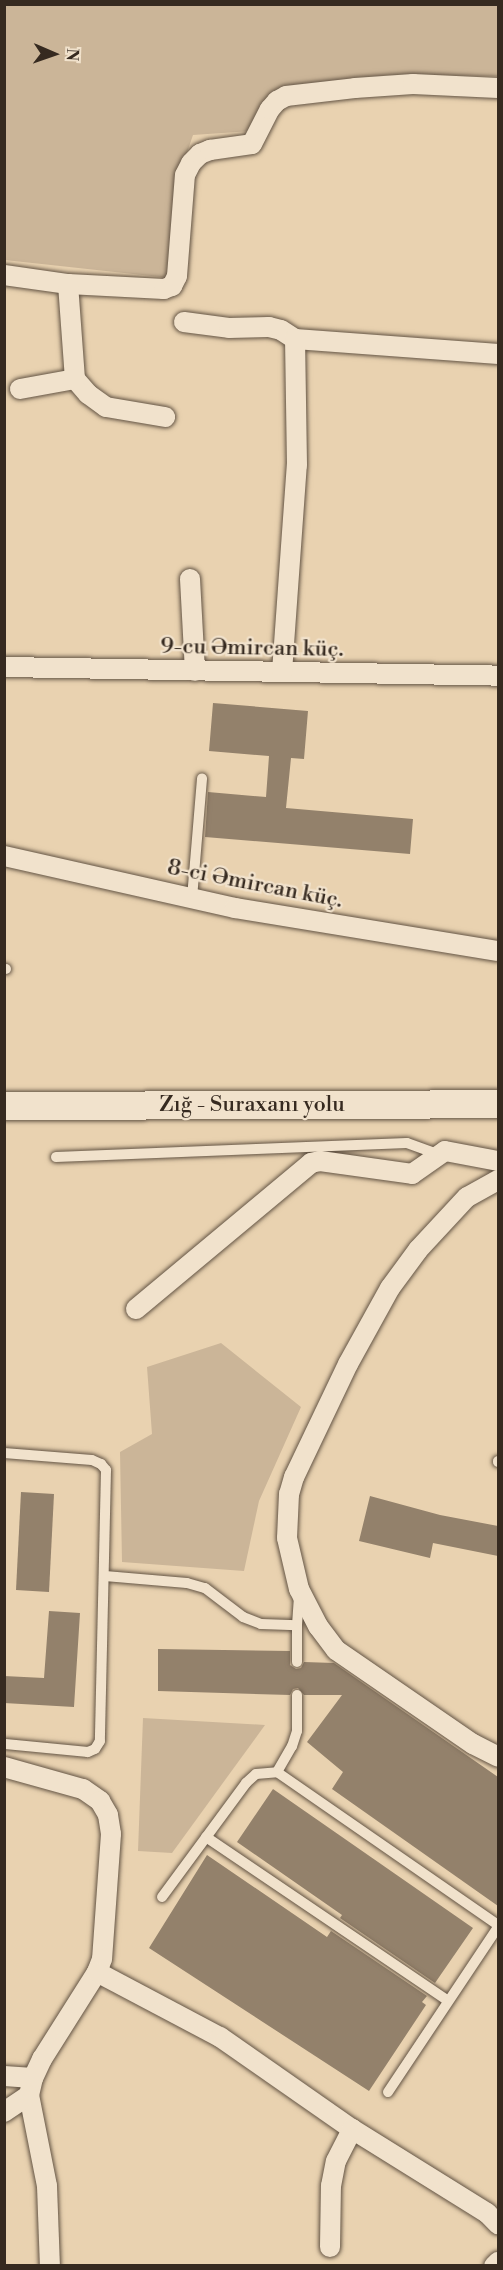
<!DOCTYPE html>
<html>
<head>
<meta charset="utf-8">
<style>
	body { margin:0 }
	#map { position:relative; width:503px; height:2270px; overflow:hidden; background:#e9d2b0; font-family:"Libre Bodoni",serif }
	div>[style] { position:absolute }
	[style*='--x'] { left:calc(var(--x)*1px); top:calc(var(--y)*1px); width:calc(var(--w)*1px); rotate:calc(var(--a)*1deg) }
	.green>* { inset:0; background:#cbb598 }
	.building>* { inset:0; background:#93816b }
	.roads { filter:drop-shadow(0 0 2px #635444) drop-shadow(0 0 2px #635444) }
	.lane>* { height:10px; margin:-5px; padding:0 5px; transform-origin:5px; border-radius:5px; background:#f1e2cc }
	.street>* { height:20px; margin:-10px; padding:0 10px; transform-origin:10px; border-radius:10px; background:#f1e2cc }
	.secondary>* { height:28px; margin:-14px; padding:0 14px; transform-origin:14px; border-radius:14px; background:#f1e2cc }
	span { translate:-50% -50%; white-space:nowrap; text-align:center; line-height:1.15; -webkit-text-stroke:4.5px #f1e2cc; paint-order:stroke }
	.street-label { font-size:22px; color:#362a20 }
	.frame { position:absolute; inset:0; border:6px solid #362a20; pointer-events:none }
	.north { position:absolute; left:24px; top:24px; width:60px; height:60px; -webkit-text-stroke:4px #f1e2cc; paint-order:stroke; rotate:92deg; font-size:16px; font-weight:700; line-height:24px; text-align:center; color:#362a20 }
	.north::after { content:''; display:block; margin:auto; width:21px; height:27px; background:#362a20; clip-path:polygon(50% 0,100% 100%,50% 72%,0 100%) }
</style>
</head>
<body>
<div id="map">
	<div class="green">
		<div style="clip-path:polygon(5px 5px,498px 5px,498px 76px,387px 75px,276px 90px,251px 131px,193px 135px,179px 176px,170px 278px,5px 260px)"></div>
		<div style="clip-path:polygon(221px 1343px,301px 1407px,259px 1501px,244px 1571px,122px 1562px,120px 1452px,152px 1434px,147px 1367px)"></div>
		<div style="clip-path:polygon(143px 1718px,265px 1725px,172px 1853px,138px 1851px)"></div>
	</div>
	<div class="building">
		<div style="clip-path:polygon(213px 703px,308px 711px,304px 759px,291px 758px,286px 808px,413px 819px,410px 854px,205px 837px,208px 792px,266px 797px,269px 756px,209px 751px)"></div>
		<div style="clip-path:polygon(21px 1492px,54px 1494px,49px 1592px,16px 1590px)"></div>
		<div style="clip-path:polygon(370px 1496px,440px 1515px,498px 1526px,498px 1556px,433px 1543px,430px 1558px,359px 1541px)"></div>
		<div style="clip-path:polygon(49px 1611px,80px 1613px,74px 1707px,4px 1703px,4px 1676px,44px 1678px)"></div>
		<div style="clip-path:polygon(158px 1649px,290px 1651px,290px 1665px,296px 1669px,301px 1668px,304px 1662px,334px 1663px,498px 1777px,498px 1906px,332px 1789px,343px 1772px,307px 1742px,342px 1695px,304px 1695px,298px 1688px,293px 1689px,290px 1695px,158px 1691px)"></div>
		<div style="clip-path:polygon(273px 1789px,473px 1928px,435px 1983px,340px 1918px,342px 1915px,237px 1842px)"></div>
		<div style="clip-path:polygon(207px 1855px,327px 1937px,331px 1931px,427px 1996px,422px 2002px,426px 2005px,369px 2091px,149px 1948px)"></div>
	</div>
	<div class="roads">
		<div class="lane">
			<div style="--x:192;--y:898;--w:120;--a:-85.2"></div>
			<div style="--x:4;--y:969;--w:2;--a:0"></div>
			<div style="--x:56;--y:1157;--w:351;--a:-2.3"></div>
			<div style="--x:407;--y:1143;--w:33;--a:20"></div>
			<div style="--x:4;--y:1453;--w:88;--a:4.5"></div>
			<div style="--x:92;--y:1460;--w:10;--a:24"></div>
			<div style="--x:101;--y:1464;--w:8;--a:50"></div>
			<div style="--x:106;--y:1470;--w:271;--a:91.3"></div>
			<div style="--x:100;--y:1741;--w:9;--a:122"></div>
			<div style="--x:95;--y:1749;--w:8;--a:157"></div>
			<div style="--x:88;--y:1752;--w:83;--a:-174.5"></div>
			<div style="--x:498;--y:1462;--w:1;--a:-90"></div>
			<div style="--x:105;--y:1576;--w:82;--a:4.9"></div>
			<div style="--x:187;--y:1583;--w:19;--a:16"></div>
			<div style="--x:205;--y:1588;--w:48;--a:37.3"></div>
			<div style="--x:243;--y:1617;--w:19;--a:21"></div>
			<div style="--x:261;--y:1624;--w:36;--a:2"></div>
			<div style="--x:297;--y:1625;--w:30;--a:-86"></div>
			<div style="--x:297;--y:1662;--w:37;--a:-90"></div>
			<div style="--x:297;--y:1695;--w:36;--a:90"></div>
			<div style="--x:297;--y:1731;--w:16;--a:108"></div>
			<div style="--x:292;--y:1746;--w:30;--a:120"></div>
			<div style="--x:277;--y:1772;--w:269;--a:34.7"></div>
			<div style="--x:206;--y:1837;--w:292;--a:34.1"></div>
			<div style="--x:162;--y:1897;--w:142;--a:-53.6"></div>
			<div style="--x:246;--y:1783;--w:13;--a:-42"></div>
			<div style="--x:256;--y:1774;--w:21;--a:-5"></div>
			<div style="--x:388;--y:2092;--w:198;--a:-56.3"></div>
		</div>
		<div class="street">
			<div style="--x:4;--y:275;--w:65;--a:8"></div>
			<div style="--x:68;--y:284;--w:96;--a:3"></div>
			<div style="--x:164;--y:289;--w:9;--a:-21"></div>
			<div style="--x:172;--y:286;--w:11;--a:-63"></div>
			<div style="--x:177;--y:276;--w:101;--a:-85.5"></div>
			<div style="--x:185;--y:175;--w:13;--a:-63"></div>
			<div style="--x:191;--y:163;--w:13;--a:-45"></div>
			<div style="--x:200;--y:154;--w:11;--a:-22"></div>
			<div style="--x:210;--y:150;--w:42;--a:-8.1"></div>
			<div style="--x:252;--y:144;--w:39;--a:-63"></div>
			<div style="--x:270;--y:109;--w:11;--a:-49"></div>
			<div style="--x:277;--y:101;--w:10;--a:-29"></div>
			<div style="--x:286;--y:96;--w:69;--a:-6.6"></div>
			<div style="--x:355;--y:88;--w:58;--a:-3.9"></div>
			<div style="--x:413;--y:84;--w:85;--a:2.7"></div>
			<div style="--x:68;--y:284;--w:95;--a:85.8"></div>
			<div style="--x:75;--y:379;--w:20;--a:49"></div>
			<div style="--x:88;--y:394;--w:22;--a:36"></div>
			<div style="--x:106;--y:407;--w:60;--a:9.6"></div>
			<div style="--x:184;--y:322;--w:45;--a:7.6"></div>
			<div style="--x:229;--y:328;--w:40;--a:-1.4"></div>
			<div style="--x:269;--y:327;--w:12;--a:14"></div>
			<div style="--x:281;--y:330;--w:17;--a:33"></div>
			<div style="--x:295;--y:339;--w:204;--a:4.2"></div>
			<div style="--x:20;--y:389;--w:56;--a:-10.3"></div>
			<div style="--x:190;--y:579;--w:92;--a:86.9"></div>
			<div style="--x:4;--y:667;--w:494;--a:1"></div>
			<div style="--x:282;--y:672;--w:208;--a:-85.9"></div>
			<div style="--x:297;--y:465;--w:126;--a:-90.9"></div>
			<div style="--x:4;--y:856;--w:237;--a:12.7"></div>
			<div style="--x:235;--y:908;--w:266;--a:9.3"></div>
			<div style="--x:498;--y:1180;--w:35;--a:151"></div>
			<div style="--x:467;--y:1197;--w:72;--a:132.8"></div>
			<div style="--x:418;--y:1250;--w:47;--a:126.4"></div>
			<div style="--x:390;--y:1288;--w:87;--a:118.9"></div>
			<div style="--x:348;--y:1364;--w:125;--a:115.5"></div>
			<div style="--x:294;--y:1477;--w:18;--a:106"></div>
			<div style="--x:289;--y:1494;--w:44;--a:92.6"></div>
			<div style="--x:287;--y:1538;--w:52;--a:76.8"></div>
			<div style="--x:299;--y:1589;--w:42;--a:62.8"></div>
			<div style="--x:318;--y:1626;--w:30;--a:53"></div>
			<div style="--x:336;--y:1650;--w:166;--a:34.5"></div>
			<div style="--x:473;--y:1744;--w:28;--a:27"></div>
			<div style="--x:136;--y:1309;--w:228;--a:-39.8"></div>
			<div style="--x:311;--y:1163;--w:9;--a:-13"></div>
			<div style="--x:320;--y:1161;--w:93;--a:8"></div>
			<div style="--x:412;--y:1174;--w:40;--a:-34.9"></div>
			<div style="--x:445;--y:1151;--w:54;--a:10.7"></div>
			<div style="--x:4;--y:1767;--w:82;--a:15.6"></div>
			<div style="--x:83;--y:1789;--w:21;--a:35"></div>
			<div style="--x:100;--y:1801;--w:16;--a:60"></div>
			<div style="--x:108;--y:1815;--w:19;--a:81"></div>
			<div style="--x:111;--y:1834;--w:125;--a:94.1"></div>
			<div style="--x:102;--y:1959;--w:14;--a:111"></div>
			<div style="--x:97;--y:1972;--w:103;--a:122.3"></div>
			<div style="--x:42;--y:2059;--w:21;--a:115"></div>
			<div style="--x:33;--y:2078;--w:17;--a:103"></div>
			<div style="--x:29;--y:2095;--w:93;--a:78.8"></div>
			<div style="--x:47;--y:2186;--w:80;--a:87.9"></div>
			<div style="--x:97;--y:1972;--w:139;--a:27.9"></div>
			<div style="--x:220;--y:2037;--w:161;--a:34.9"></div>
			<div style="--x:352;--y:2129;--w:159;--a:31.9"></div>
			<div style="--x:487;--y:2213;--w:16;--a:45"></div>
			<div style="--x:4;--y:2076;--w:29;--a:4"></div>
			<div style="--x:4;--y:2112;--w:30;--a:-34"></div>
			<div style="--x:330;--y:2247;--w:61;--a:-89.1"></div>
			<div style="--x:331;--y:2186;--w:25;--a:-79"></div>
			<div style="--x:336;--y:2161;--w:36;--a:-63"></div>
			<div style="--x:494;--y:2266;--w:6;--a:-45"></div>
		</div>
		<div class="secondary">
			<div style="--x:4;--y:1106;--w:494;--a:-0.2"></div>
		</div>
	</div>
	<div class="street-label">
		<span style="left:252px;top:648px;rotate:1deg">9-cu Əmircan küç.</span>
		<span style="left:255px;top:884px;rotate:11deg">8-ci Əmircan küç.</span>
		<span style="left:252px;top:1105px">Zığ - Suraxanı yolu</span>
	</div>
	<div class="frame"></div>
	<div class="north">N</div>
</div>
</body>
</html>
